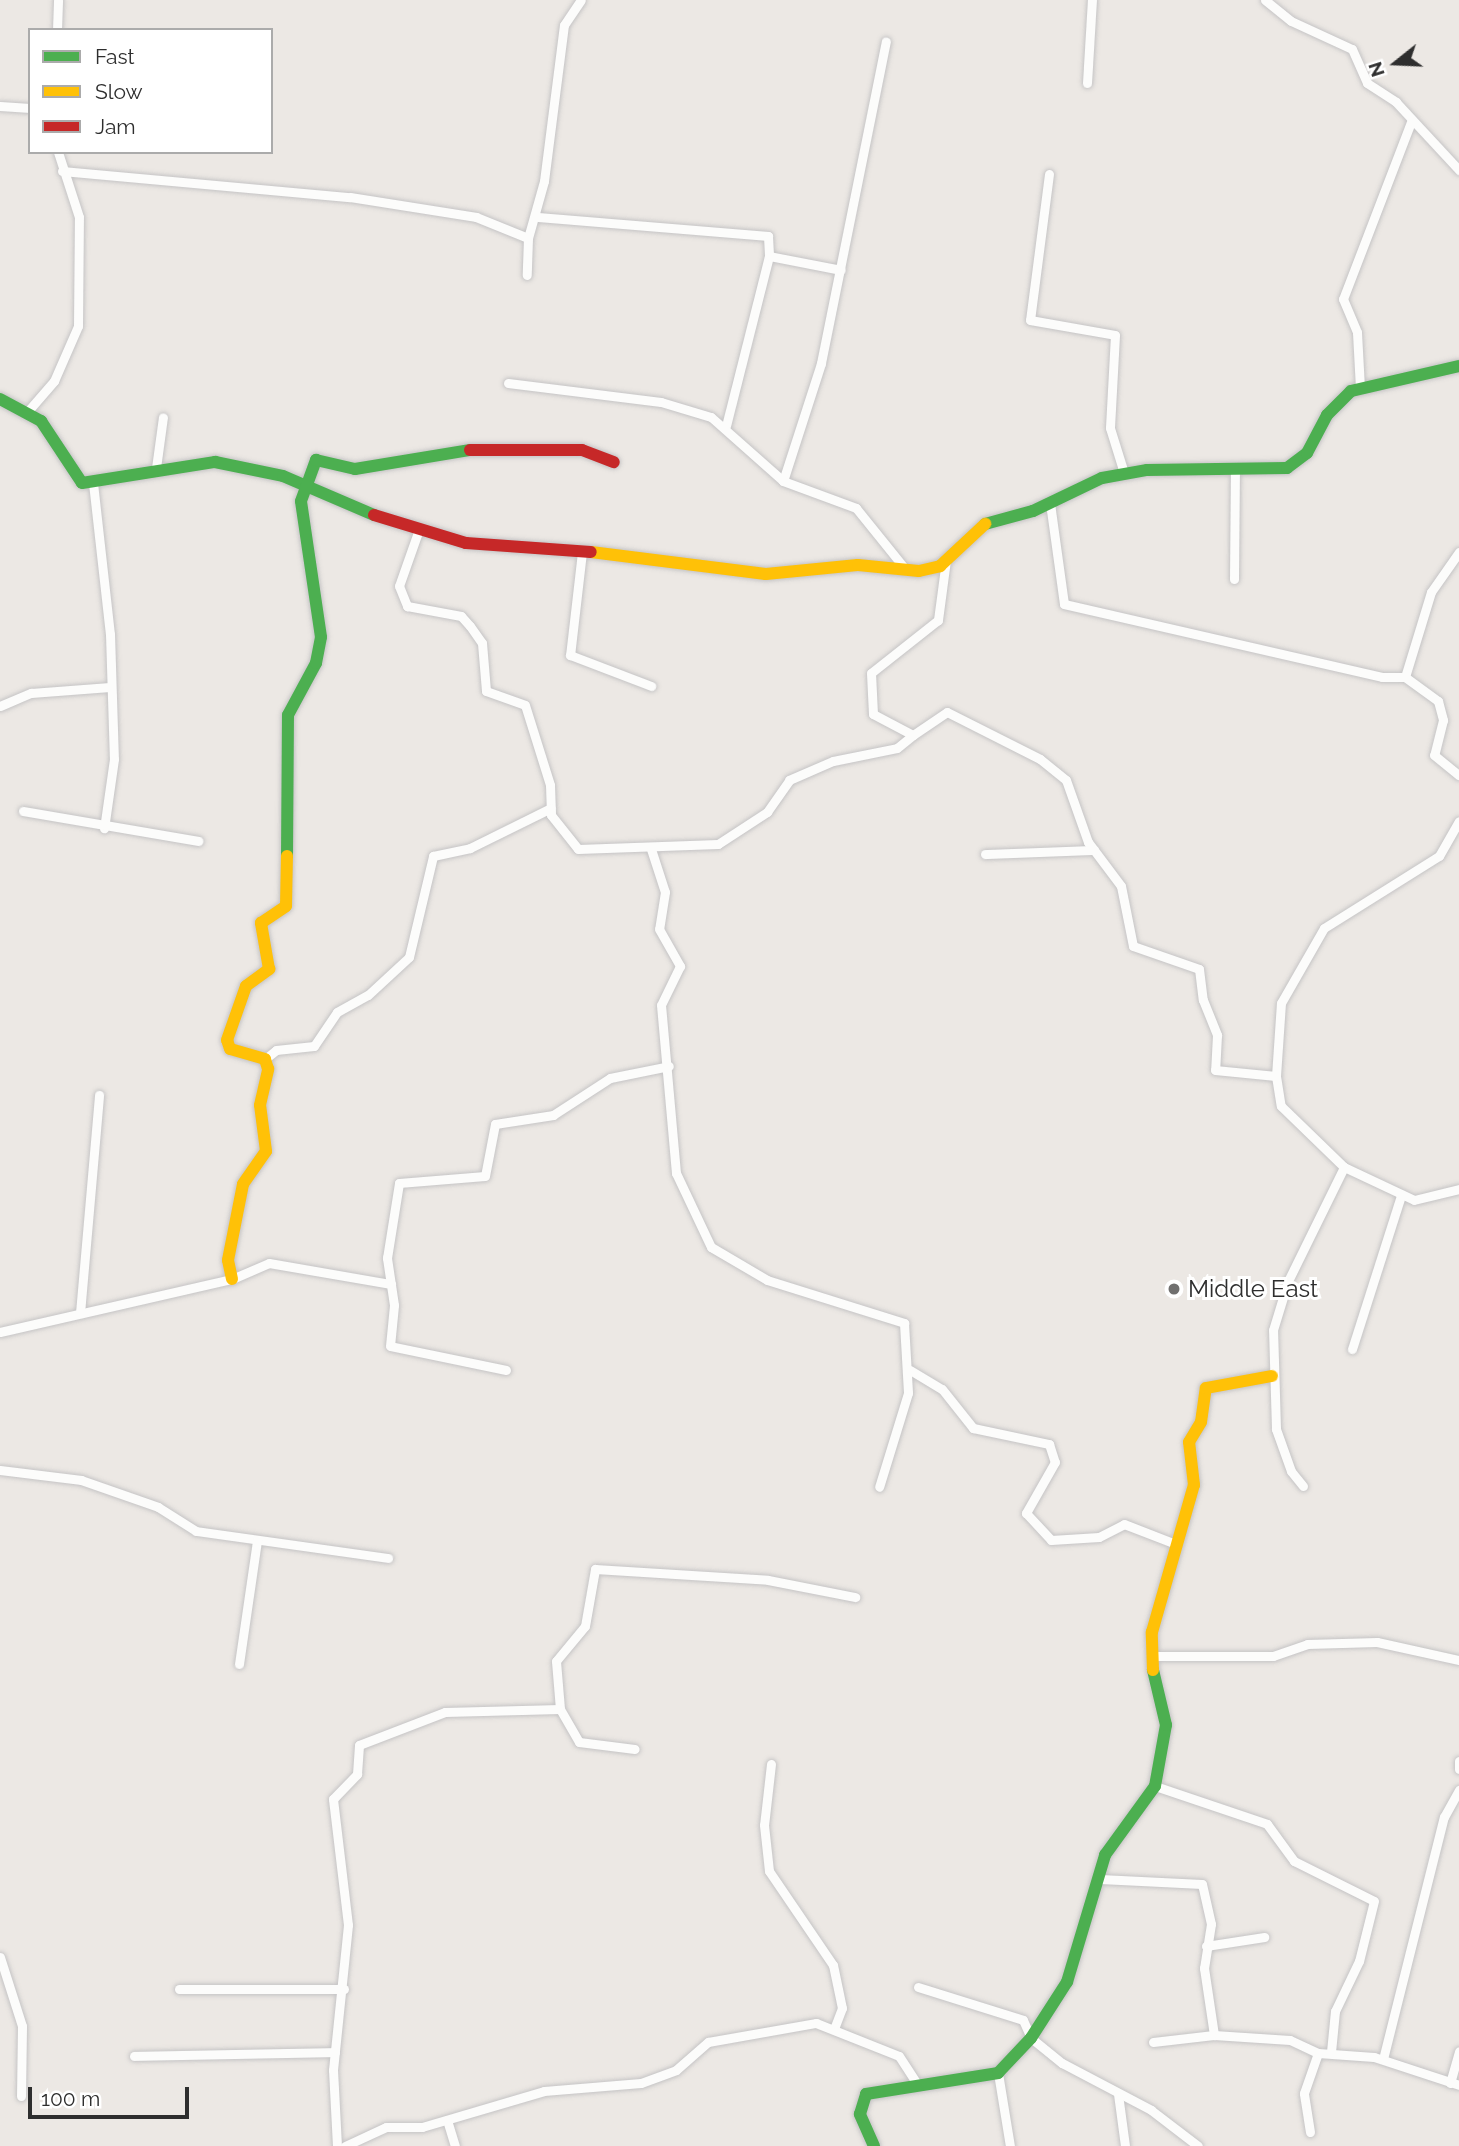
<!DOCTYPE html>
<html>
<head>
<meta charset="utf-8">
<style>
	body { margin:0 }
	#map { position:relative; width:1459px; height:2146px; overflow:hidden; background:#ece8e4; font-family:Raleway,sans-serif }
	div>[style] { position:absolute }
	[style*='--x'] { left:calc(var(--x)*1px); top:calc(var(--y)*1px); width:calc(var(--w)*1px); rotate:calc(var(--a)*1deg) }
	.roads { filter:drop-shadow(0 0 2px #c5c4c5) drop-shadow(0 0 2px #c5c4c5) }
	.street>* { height:9px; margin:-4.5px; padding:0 4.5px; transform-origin:4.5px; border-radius:4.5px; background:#fcfcfb }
	.fast>* { height:12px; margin:-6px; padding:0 6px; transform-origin:6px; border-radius:6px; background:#4caf50 }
	.slow>* { height:12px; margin:-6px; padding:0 6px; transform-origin:6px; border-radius:6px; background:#ffc107 }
	.jam>* { height:12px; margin:-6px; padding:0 6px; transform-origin:6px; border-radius:6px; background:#c62828 }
	.dots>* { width:19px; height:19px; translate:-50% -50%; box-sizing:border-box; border:4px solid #fff; border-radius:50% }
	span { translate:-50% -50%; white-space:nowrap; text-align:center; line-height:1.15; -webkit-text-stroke:6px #fff; paint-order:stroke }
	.poi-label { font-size:24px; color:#2e2e2e }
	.left { translate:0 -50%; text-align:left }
	.legend { position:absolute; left:28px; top:28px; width:245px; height:126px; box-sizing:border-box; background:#fff; border:2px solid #ababab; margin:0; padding:9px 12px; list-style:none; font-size:21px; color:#2e2e2e }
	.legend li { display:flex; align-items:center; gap:14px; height:35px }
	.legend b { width:35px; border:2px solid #ababab }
	.north { position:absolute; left:1361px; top:28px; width:70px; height:70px; -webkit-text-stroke:5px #fff; paint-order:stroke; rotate:252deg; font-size:19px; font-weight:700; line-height:28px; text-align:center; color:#2e2e2e }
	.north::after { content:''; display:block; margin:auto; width:24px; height:32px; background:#2e2e2e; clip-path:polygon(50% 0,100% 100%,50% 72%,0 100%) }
	.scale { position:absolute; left:28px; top:2087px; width:161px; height:32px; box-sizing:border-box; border:4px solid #2e2e2e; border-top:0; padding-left:9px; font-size:21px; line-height:24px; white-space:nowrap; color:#2e2e2e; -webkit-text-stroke:5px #fff; paint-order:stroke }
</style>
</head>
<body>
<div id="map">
	<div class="roads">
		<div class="street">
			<div style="--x:1265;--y:0;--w:33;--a:39"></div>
			<div style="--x:1291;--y:21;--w:67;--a:24.7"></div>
			<div style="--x:1352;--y:49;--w:37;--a:66"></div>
			<div style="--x:1367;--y:83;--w:35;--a:33"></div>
			<div style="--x:1396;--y:102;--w:93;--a:47.2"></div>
			<div style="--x:57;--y:30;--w:30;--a:-88"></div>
			<div style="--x:1087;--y:83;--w:83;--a:-86.6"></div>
			<div style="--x:0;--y:106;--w:30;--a:4"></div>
			<div style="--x:62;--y:171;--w:289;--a:5.2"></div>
			<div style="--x:350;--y:197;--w:128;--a:9"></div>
			<div style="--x:476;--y:217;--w:56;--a:22"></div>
			<div style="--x:528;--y:238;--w:37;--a:92"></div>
			<div style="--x:1049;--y:174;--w:147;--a:97.4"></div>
			<div style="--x:1030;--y:320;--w:86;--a:10"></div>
			<div style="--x:1115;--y:335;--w:93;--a:93.1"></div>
			<div style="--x:1110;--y:428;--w:47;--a:72.7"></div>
			<div style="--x:538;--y:217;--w:231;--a:4.7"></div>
			<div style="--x:768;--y:236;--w:20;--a:87"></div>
			<div style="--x:769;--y:256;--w:175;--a:104.2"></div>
			<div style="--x:528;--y:238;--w:59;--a:-74.3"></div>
			<div style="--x:544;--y:181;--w:157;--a:-82.7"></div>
			<div style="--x:564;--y:25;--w:30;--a:-56"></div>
			<div style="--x:769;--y:256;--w:73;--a:11"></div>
			<div style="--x:508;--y:383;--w:154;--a:7.1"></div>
			<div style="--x:661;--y:402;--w:52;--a:16.7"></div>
			<div style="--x:711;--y:417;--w:96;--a:41.6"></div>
			<div style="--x:783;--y:481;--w:78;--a:20.3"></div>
			<div style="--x:856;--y:508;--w:80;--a:51.1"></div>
			<div style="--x:1360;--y:388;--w:56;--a:-93.1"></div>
			<div style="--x:1357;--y:332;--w:36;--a:-113"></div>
			<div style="--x:1343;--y:299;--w:190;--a:-69"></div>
			<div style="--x:28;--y:411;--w:40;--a:-49"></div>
			<div style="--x:54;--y:381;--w:60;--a:-66.4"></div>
			<div style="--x:78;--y:326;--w:109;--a:-89.5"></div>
			<div style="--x:79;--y:217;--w:68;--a:-107.9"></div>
			<div style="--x:156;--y:468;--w:51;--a:-82.2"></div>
			<div style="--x:783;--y:481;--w:124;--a:-72.1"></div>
			<div style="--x:821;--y:363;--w:328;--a:-78.6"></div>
			<div style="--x:93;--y:483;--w:152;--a:83.6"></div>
			<div style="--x:110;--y:634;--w:125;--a:88.2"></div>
			<div style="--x:114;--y:759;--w:70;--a:98.2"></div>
			<div style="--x:1050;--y:503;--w:102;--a:82.1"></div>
			<div style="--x:1064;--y:604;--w:326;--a:12.9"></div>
			<div style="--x:1382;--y:677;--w:23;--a:0"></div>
			<div style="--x:1405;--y:677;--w:89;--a:-73"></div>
			<div style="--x:1431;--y:592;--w:49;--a:-55"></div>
			<div style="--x:418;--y:532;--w:57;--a:109.4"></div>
			<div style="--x:399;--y:586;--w:22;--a:68"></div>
			<div style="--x:407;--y:606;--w:55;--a:10.5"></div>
			<div style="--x:461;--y:616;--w:13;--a:48"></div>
			<div style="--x:470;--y:626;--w:21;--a:55"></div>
			<div style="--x:482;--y:643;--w:48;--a:85.2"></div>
			<div style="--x:486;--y:691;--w:41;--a:19.7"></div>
			<div style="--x:525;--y:705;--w:84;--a:72.6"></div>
			<div style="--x:550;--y:785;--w:30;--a:88"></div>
			<div style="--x:551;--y:815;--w:43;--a:51.5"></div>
			<div style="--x:578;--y:849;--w:140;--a:-2"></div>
			<div style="--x:718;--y:844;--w:59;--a:-33.1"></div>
			<div style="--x:767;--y:812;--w:39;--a:-55"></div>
			<div style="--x:789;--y:780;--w:48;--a:-23.4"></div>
			<div style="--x:833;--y:761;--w:65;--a:-11.5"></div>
			<div style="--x:897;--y:748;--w:21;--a:-39"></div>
			<div style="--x:582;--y:552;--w:104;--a:96.6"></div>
			<div style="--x:570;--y:655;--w:87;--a:20.9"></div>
			<div style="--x:946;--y:560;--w:61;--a:97.6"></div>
			<div style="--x:938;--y:620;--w:85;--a:141.7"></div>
			<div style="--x:871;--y:673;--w:41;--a:87.2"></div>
			<div style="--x:873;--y:714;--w:45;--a:27.7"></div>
			<div style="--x:913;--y:735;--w:41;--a:-34.1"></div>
			<div style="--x:947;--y:712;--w:104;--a:26.8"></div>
			<div style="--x:1040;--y:759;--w:33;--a:39"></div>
			<div style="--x:1066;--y:780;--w:66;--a:70.5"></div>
			<div style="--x:1088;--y:842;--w:55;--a:53.1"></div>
			<div style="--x:1121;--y:886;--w:61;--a:78.7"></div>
			<div style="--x:1133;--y:946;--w:70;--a:19.2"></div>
			<div style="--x:1199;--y:969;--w:31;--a:83"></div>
			<div style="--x:1203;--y:1000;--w:38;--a:68"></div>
			<div style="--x:1217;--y:1035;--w:35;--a:93"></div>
			<div style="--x:1215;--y:1070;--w:61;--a:5.6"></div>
			<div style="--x:1276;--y:1076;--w:30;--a:81"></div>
			<div style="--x:1281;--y:1106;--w:88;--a:44.1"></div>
			<div style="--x:1234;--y:579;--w:106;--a:-89.5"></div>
			<div style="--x:1405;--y:677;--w:41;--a:36"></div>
			<div style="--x:1438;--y:701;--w:20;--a:75"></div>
			<div style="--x:1443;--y:720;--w:36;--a:104"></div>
			<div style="--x:1434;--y:755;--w:32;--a:39"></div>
			<div style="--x:0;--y:706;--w:34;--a:-23"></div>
			<div style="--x:31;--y:693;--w:79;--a:-4.3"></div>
			<div style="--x:23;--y:811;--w:178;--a:9.7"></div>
			<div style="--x:651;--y:849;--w:45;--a:72"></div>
			<div style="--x:665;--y:892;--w:37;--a:99"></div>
			<div style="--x:659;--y:929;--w:43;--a:60.4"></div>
			<div style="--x:680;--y:966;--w:43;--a:116"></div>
			<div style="--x:661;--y:1005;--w:169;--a:84.9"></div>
			<div style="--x:676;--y:1173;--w:82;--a:64.7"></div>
			<div style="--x:711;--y:1247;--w:65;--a:30.5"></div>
			<div style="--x:767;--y:1280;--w:144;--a:17.4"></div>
			<div style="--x:904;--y:1323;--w:70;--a:86.7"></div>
			<div style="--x:908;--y:1393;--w:98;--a:107.1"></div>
			<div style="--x:985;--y:854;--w:109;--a:-2.1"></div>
			<div style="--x:265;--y:1059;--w:14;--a:-39"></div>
			<div style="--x:276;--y:1050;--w:38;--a:-6"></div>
			<div style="--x:314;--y:1046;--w:41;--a:-55.9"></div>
			<div style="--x:337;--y:1012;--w:35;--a:-29"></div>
			<div style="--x:368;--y:995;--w:56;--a:-42.8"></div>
			<div style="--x:409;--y:957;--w:104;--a:-76.6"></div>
			<div style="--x:433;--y:856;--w:38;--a:-12"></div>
			<div style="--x:470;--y:848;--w:90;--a:-26.3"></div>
			<div style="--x:1276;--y:1076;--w:73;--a:-86.1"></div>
			<div style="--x:1281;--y:1003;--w:86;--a:-60.2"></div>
			<div style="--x:1324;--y:928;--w:136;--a:-32.1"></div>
			<div style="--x:1439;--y:856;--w:40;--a:-60.3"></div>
			<div style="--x:80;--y:1313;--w:219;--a:-85"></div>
			<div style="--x:0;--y:1332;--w:238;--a:-12.9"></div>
			<div style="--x:232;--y:1279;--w:40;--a:-23.4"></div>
			<div style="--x:269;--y:1263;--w:124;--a:9.8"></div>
			<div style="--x:1352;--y:1349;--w:162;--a:-72.3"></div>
			<div style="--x:506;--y:1370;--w:118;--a:-168.3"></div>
			<div style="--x:390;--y:1346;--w:41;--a:-84.4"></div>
			<div style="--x:394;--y:1305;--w:48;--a:-98.5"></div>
			<div style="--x:387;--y:1258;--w:76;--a:-80.9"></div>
			<div style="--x:399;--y:1183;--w:86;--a:-4.7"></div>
			<div style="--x:485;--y:1176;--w:53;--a:-79.1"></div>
			<div style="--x:495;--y:1124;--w:59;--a:-8.8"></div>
			<div style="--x:553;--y:1115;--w:68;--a:-33"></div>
			<div style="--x:610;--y:1078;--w:60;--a:-11.5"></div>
			<div style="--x:910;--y:1370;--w:37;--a:31"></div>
			<div style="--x:942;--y:1389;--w:50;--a:51.5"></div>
			<div style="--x:973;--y:1428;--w:78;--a:11.9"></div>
			<div style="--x:1049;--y:1444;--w:19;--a:72"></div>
			<div style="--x:1055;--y:1462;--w:59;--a:119.6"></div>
			<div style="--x:1026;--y:1513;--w:37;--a:47"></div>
			<div style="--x:1051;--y:1540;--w:48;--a:-3.6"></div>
			<div style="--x:1099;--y:1537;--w:28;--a:-27"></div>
			<div style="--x:1124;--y:1524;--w:53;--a:21.2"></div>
			<div style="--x:0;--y:1470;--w:82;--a:7"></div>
			<div style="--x:81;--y:1480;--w:82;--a:19.3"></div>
			<div style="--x:158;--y:1507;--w:45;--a:32.3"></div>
			<div style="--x:196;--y:1531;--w:194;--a:8"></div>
			<div style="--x:1303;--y:1486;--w:19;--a:-129"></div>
			<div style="--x:1291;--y:1471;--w:45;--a:-109.7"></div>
			<div style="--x:1276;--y:1429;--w:99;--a:-91.7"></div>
			<div style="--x:1273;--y:1330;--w:51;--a:-73"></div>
			<div style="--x:1288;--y:1281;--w:127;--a:-63.8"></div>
			<div style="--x:1344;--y:1167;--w:77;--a:25.2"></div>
			<div style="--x:1414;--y:1200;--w:46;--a:-13.7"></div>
			<div style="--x:1151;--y:1656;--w:122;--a:0"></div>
			<div style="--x:1273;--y:1656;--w:36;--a:-19"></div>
			<div style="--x:1307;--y:1644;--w:70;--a:-1.6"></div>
			<div style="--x:1377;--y:1642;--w:84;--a:12.4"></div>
			<div style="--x:239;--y:1664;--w:125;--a:-81.7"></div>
			<div style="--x:560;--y:1709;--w:48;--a:-94.8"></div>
			<div style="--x:556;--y:1661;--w:45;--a:-50.4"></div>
			<div style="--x:585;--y:1626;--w:58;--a:-80"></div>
			<div style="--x:595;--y:1569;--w:173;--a:3.6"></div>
			<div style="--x:768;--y:1580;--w:89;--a:11.1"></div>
			<div style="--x:1459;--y:1761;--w:8;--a:90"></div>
			<div style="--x:771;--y:1764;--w:61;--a:96.5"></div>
			<div style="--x:764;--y:1825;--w:46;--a:83.8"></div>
			<div style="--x:769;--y:1871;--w:114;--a:55.8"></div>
			<div style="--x:833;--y:1965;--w:44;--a:78.2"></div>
			<div style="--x:842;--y:2008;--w:19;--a:111"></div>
			<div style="--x:1155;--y:1786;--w:118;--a:18.7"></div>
			<div style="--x:1267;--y:1824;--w:46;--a:53.9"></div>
			<div style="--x:1294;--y:1861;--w:89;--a:26.6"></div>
			<div style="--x:1374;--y:1901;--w:62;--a:104"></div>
			<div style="--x:1359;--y:1961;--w:55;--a:115.6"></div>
			<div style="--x:1335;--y:2011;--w:41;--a:95.6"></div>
			<div style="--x:1100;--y:1879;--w:102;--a:2.8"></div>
			<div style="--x:1202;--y:1884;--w:41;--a:77.3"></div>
			<div style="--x:1211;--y:1924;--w:45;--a:99"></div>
			<div style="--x:1204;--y:1968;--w:68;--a:81.5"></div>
			<div style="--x:1214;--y:2035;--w:76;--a:3.8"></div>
			<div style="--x:1290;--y:2040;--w:31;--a:25"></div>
			<div style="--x:1318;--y:2053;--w:56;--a:4.1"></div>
			<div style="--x:1374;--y:2057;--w:89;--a:18.2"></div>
			<div style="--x:1206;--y:1946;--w:59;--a:-8.8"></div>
			<div style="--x:0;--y:1957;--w:72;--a:72.3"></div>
			<div style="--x:22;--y:2026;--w:70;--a:90.8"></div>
			<div style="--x:918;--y:1987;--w:110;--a:17.4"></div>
			<div style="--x:1023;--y:2020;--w:20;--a:66"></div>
			<div style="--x:1031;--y:2038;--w:40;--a:39"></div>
			<div style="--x:1062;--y:2063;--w:101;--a:27.8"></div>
			<div style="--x:1151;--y:2110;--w:59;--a:37.5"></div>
			<div style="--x:179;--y:1989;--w:165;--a:0"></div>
			<div style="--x:1153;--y:2042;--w:61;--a:-6.5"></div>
			<div style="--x:134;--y:2056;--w:201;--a:-1.1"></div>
			<div style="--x:1383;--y:2059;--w:250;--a:-75.9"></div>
			<div style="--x:1444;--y:1817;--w:31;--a:-61"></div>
			<div style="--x:998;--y:2073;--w:74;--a:80.7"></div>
			<div style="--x:1450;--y:2083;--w:33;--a:-74"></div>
			<div style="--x:1118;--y:2094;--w:52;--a:82.3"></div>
			<div style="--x:447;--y:2120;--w:27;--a:73"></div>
			<div style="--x:1310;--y:2132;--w:39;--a:-99"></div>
			<div style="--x:1304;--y:2093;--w:42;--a:-70.7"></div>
			<div style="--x:337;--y:2146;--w:76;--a:-93"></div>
			<div style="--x:333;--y:2070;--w:146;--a:-84.1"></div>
			<div style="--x:348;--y:1925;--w:127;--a:-96.8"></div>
			<div style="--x:333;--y:1799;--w:35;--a:-46"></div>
			<div style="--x:357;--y:1774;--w:29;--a:-86"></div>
			<div style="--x:359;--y:1745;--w:92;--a:-21"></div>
			<div style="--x:445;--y:1712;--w:115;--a:-1.5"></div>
			<div style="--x:560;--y:1709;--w:38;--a:60"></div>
			<div style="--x:579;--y:1742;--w:56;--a:7.1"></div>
			<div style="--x:345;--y:2146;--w:45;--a:-24.9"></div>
			<div style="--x:386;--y:2127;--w:36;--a:0"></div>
			<div style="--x:422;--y:2127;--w:127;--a:-16.4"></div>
			<div style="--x:544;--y:2091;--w:97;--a:-4.7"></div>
			<div style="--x:641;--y:2083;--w:37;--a:-20"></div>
			<div style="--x:676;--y:2070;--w:43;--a:-41.2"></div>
			<div style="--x:708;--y:2042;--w:110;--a:-10"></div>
			<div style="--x:816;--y:2023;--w:89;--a:21.7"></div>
			<div style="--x:899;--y:2056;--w:31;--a:57"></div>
		</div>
		<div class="fast">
			<div style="--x:0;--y:399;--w:47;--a:28.2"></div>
			<div style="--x:41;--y:421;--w:74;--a:56.5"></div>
			<div style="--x:82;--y:483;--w:135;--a:-9"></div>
			<div style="--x:215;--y:462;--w:69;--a:11.6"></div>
			<div style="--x:283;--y:476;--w:99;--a:23.2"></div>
			<div style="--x:985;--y:524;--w:50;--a:-15.2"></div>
			<div style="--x:1033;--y:511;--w:76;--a:-25.6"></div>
			<div style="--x:1102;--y:478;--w:46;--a:-10.1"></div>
			<div style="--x:1147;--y:470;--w:140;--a:-0.8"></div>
			<div style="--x:1287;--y:468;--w:25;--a:-37"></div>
			<div style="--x:1307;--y:453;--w:43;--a:-62.2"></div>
			<div style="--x:1327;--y:415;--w:34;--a:-45"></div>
			<div style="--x:1351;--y:391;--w:111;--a:-13"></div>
			<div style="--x:287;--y:856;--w:141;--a:-89.6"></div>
			<div style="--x:288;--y:715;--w:59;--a:-61.7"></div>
			<div style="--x:316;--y:663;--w:26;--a:-79"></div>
			<div style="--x:321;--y:637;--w:137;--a:-98.4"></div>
			<div style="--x:301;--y:501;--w:44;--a:-69.9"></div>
			<div style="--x:316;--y:460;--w:40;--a:13"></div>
			<div style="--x:355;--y:469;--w:117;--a:-9.4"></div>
			<div style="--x:874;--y:2146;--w:35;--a:-114"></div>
			<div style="--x:860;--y:2114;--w:21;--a:-73"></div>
			<div style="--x:866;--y:2094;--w:134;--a:-9"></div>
			<div style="--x:998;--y:2073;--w:48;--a:-46.7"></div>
			<div style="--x:1031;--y:2038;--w:67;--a:-57.3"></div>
			<div style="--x:1067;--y:1982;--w:133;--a:-73.3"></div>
			<div style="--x:1105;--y:1855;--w:85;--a:-54.1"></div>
			<div style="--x:1155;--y:1786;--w:62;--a:-79.8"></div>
			<div style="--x:1166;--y:1725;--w:57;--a:-103.3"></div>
		</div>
		<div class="slow">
			<div style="--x:591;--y:552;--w:176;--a:7.2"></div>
			<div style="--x:766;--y:574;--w:92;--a:-5.6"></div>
			<div style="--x:858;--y:565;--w:61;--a:5.6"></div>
			<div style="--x:919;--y:571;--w:22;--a:-13"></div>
			<div style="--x:940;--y:566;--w:62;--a:-43"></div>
			<div style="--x:232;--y:1279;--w:19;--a:-102"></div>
			<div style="--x:228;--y:1260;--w:77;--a:-78.8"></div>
			<div style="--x:243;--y:1184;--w:40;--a:-55.1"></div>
			<div style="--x:266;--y:1151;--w:46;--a:-97.4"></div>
			<div style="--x:260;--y:1105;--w:37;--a:-77"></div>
			<div style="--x:268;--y:1069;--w:10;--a:-107"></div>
			<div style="--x:265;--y:1059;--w:36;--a:-164"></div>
			<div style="--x:230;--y:1049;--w:9;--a:-108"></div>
			<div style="--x:227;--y:1040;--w:57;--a:-70.6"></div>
			<div style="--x:246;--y:986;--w:29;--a:-36"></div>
			<div style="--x:269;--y:969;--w:47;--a:-99.9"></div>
			<div style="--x:261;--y:923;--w:30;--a:-34"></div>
			<div style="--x:286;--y:906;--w:50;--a:-88.9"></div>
			<div style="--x:1153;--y:1670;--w:38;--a:-92"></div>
			<div style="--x:1152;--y:1632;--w:153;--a:-74.1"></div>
			<div style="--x:1194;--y:1485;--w:43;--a:-96.6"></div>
			<div style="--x:1189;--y:1442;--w:23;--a:-59"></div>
			<div style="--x:1201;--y:1422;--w:34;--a:-82"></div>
			<div style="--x:1206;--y:1388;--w:67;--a:-10.3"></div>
		</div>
		<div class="jam">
			<div style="--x:470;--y:450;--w:112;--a:0"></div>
			<div style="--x:582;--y:450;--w:34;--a:21"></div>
			<div style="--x:374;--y:515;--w:96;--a:16.9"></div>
			<div style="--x:466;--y:543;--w:125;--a:4.1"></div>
		</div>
	</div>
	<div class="dots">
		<div style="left:1174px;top:1289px;background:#706f6e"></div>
	</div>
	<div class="poi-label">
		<span class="left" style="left:1188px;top:1289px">Middle East</span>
	</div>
	<ul class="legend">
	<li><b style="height:9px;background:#4caf50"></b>Fast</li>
	<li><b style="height:9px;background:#ffc107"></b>Slow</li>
	<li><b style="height:9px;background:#c62828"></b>Jam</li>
	</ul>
	<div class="north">N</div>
	<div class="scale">100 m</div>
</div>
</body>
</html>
